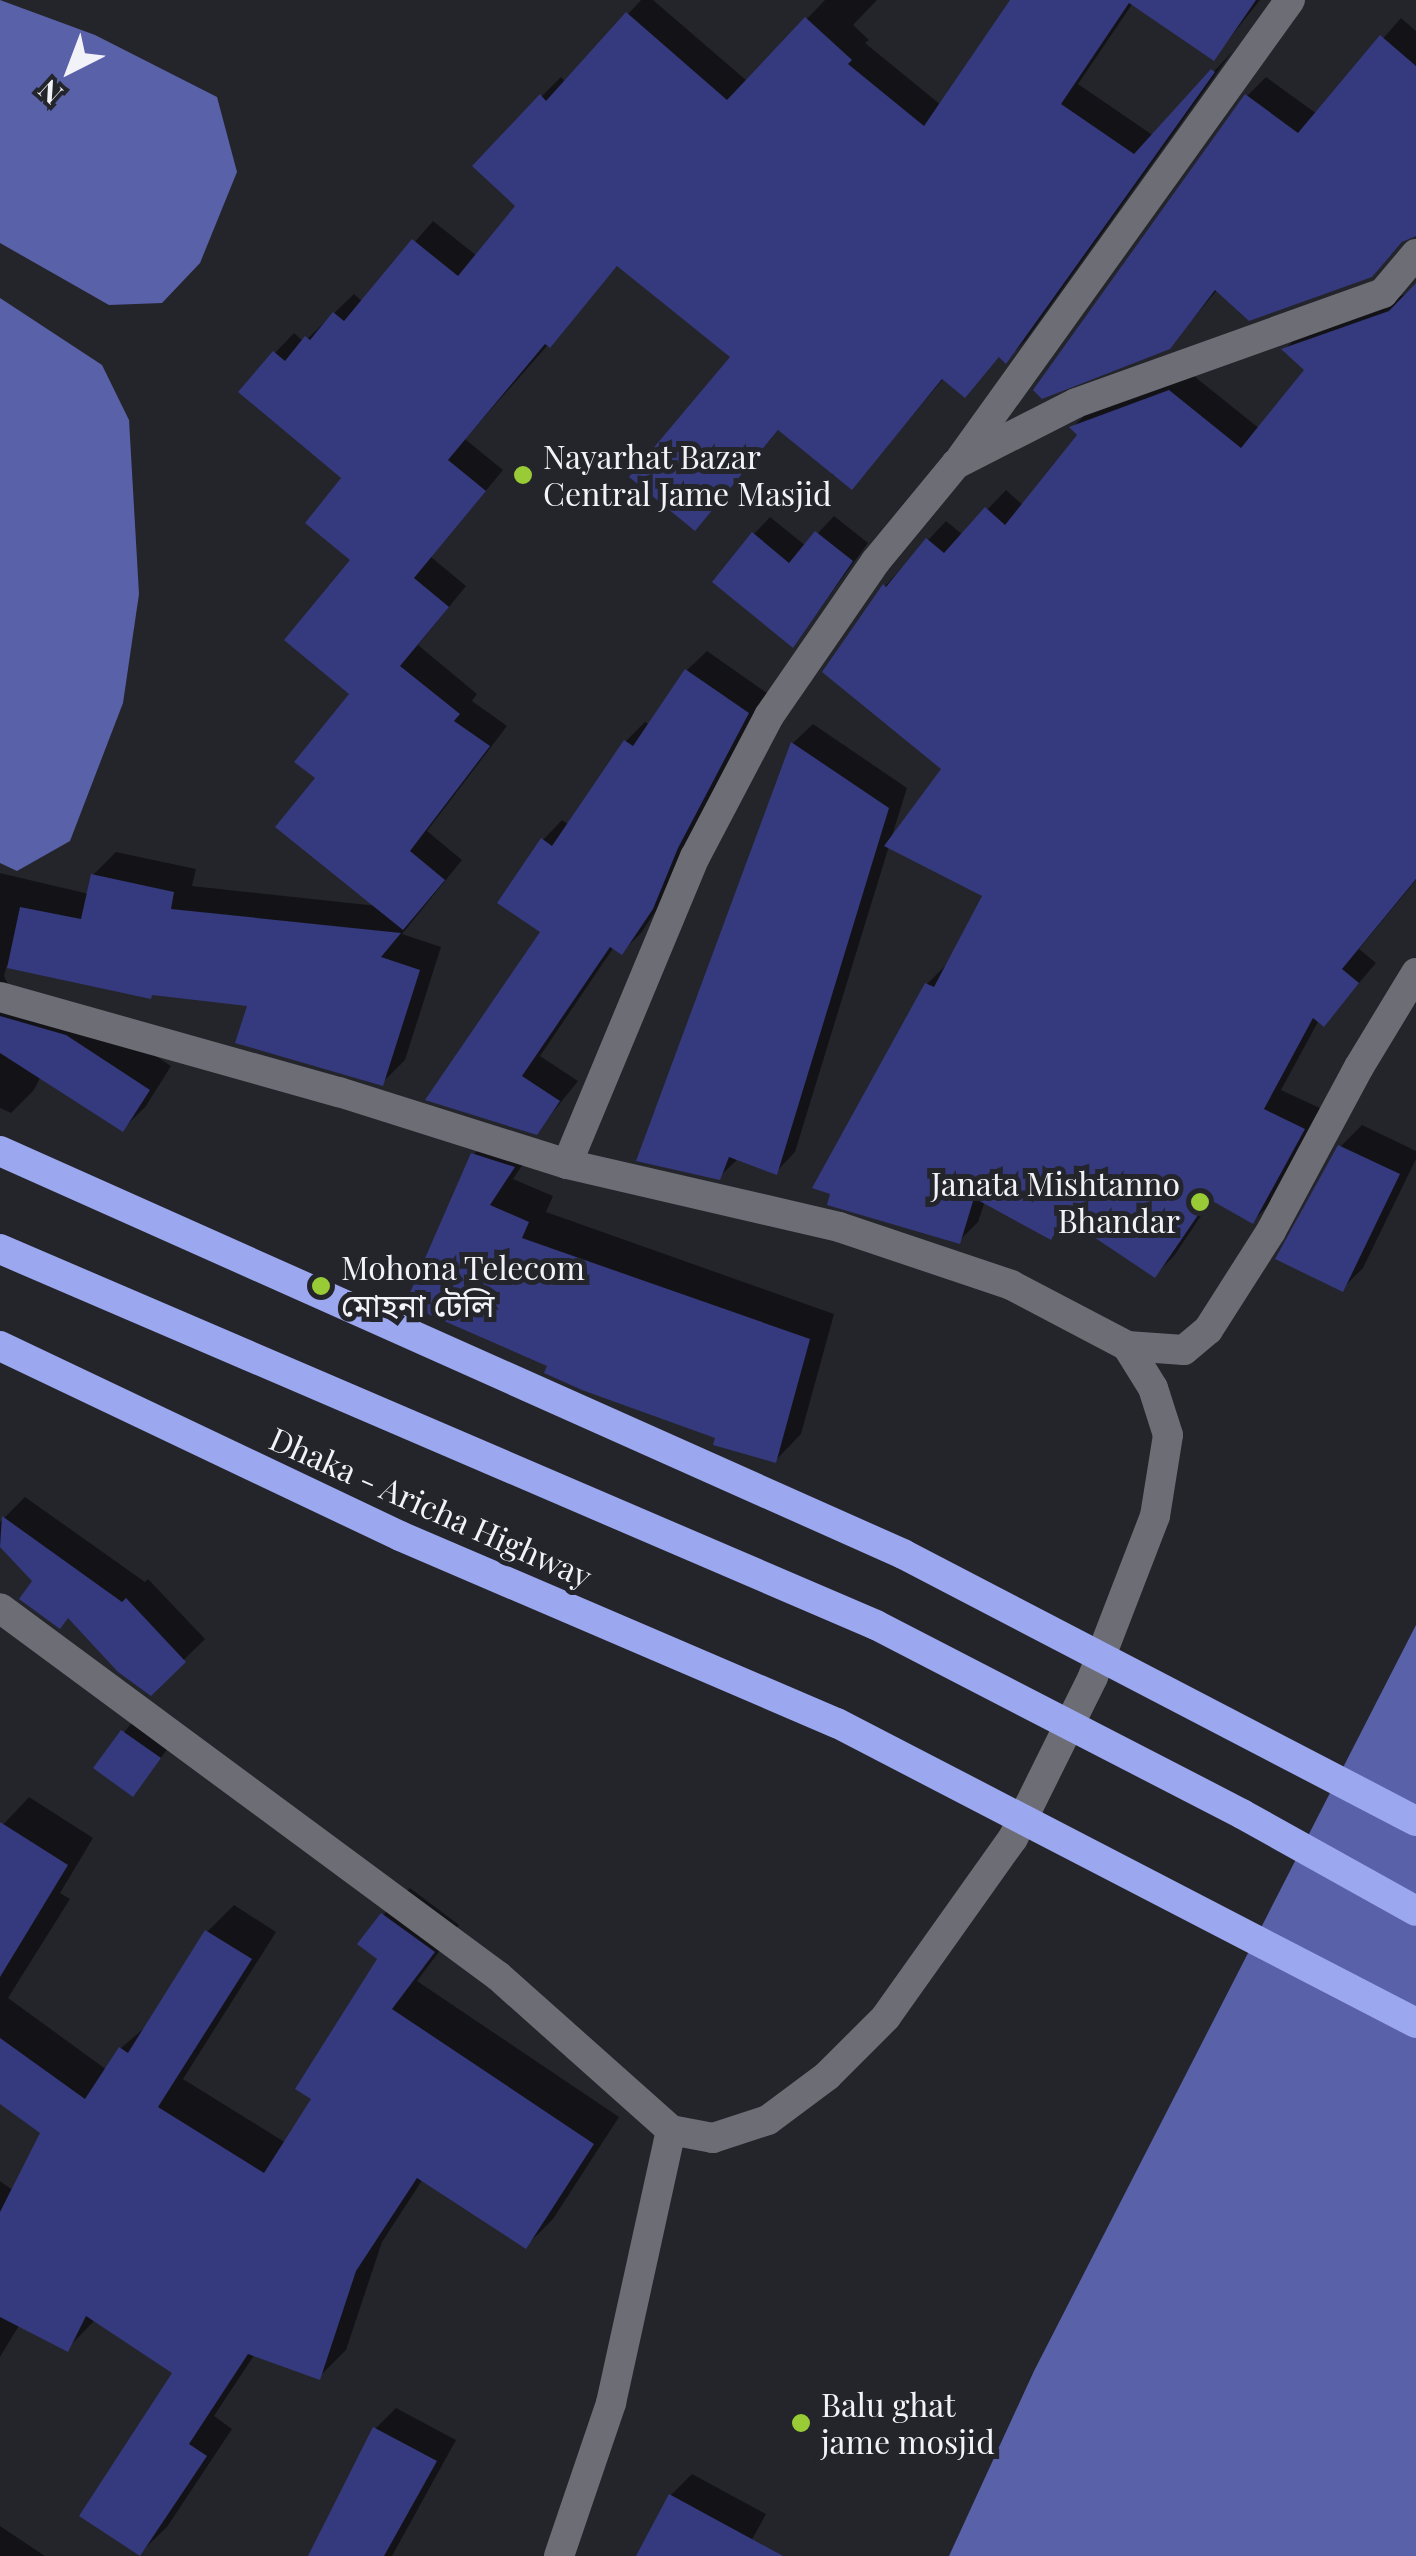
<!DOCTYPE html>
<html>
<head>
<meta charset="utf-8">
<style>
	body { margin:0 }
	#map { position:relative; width:1416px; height:2556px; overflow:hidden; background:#24252b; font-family:"Playfair Display","Noto Sans Bengali",serif }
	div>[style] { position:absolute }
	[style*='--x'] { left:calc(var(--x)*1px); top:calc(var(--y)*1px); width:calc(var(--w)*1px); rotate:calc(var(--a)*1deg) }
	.water>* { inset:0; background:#5961a9 }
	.shadow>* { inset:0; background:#0007 }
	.building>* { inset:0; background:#35397d }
	.minor>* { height:30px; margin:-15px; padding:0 15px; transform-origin:15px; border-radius:15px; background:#6c6d75 }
	.highway>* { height:30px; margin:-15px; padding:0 15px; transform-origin:15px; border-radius:15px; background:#9ba7ef }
	.dots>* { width:28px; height:28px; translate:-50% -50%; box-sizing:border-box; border:5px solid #24252b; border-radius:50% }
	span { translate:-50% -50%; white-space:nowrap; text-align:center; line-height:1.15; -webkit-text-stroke:10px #24252b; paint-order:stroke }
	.poi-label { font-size:32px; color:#f2f3f8 }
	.left { translate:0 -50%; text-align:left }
	.right { translate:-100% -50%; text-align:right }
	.street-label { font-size:32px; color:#f2f3f8 }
	.north { position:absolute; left:20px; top:20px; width:100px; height:100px; -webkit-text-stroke:8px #24252b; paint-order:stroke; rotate:222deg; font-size:28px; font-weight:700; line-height:40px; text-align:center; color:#f2f3f8 }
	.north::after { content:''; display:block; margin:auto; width:35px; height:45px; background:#f2f3f8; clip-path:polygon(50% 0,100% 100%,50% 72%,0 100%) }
</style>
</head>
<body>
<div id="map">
	<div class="water">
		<div style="clip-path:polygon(0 0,95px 35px,217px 97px,237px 172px,200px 263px,162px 303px,109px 305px,0 243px)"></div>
		<div style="clip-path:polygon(0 298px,102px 365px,129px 420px,139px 594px,123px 703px,70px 841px,17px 871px,0 863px)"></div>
		<div style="clip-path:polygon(1416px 1625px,1416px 2556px,949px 2556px,1034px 2371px)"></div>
	</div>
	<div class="shadow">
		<div style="clip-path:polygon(641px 0,653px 0,747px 81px,825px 0,877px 0,853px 25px,869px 40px,865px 43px,941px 105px,1014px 0,1260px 0,1214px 58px,1133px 3px,1078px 84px,1154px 136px,1232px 52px,1025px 341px,1006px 360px,1001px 355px,965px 394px,944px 378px,852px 487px,780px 428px,695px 528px,734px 356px,619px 264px,465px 439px,503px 470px,431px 557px,466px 586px,418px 645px,477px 694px,472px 701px,507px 726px,427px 831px,462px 860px,402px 934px,441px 947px,405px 1060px,382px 1083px,250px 1004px,154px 992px,151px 996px,7px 965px,4px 976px,10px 988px,90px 1013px,171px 1066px,146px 1106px,123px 1129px,41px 1076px,34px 1090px,11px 1113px,0 1108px,0 873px,89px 894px,93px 875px,116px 852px,196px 869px,192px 886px,378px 906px,319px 778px,353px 693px,353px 560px,344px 478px,275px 353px,294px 333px,304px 342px,354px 294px,363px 302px,433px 221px,477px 256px,518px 206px,542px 96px,561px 77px,566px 82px)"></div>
		<div style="clip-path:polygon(1401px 18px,1416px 31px,1416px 234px,1409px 234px,1391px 255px,1218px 289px,1169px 347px,1247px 96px,1266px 77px,1317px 114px)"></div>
		<div style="clip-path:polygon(1416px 286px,1416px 880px,1359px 949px,1376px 963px,1324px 1024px,1319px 1020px,1281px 1090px,1322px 1109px,1272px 1202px,1253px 1221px,1213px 1198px,1174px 1256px,1155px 1275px,1070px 1218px,1050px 1237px,985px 1201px,978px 1222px,959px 1241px,927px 984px,946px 965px,985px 895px,889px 846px,795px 1152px,776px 1172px,739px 1158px,719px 1177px,639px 1159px,793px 743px,813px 724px,907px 788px,891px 839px,945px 768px,885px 586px,946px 521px,963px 535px,1006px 490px,1024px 506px,1081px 435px,1073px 427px,1091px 409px,1189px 372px,1260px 429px,1308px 370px,1285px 349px,1303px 331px,1409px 293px)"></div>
		<div style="clip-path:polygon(834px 516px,868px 543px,793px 645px,754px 534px,770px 517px,806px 546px)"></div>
		<div style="clip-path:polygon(707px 651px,767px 693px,672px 887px,641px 933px,622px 952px,614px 947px,540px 1056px,578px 1081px,537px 1132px,429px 1098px,544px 931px,543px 840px,562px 820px,569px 825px,626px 741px,645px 722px,650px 725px,687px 670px)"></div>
		<div style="clip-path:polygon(1362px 1125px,1416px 1151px,1416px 1159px,1363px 1268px,1342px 1289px,1340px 1147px)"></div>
		<div style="clip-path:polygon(499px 1129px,538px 1142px,513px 1179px,553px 1196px,546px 1212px,834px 1314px,801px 1434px,776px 1460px,408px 1303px,473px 1155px)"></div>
		<div style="clip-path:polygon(25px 1497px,145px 1582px,148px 1579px,205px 1639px,150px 1693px,0 1543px,0 1522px)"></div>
		<div style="clip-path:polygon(133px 1721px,169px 1747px,133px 1794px,97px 1768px)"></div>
		<div style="clip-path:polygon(29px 1797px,93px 1838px,60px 1893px,70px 1899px,8px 1998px,107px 2070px,121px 2048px,150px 2023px,207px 1932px,234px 1905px,276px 1932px,183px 2079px,286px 2143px,315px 2099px,380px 1958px,383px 1915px,410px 1888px,459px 1925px,417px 1981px,619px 2117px,553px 2219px,526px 2246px,423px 2179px,382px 2242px,346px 2350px,319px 2377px,255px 2354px,214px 2416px,232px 2429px,167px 2527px,140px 2553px,176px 2372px,96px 2319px,67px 2349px,20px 2324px,0 2357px,0 2181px,14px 2191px,44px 2132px,0 2101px,0 1828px)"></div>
		<div style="clip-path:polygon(396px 2408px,456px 2440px,392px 2556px,310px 2556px,375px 2429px)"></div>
		<div style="clip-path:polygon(692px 2474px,766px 2514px,743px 2556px,669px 2556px,671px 2495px)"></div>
		<div style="clip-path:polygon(0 2526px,45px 2556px,0 2556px)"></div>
	</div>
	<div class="building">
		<div style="clip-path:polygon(1010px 0,1256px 0,1214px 61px,1129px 3px,1061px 104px,1134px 154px,1211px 69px,1215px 72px,1006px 364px,999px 357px,965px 398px,942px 379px,852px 490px,778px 430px,695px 531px,629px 477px,730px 357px,617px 266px,550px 348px,545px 344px,448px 460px,486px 491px,414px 578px,449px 607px,400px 666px,460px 714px,454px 721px,490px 746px,410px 851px,445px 880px,403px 930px,275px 827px,315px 778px,294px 762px,349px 694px,284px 640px,350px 560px,305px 523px,341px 478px,238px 392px,273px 351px,285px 361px,305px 336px,310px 340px,333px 312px,344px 321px,412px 239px,458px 276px,515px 206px,472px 166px,540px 94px,546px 101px,626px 12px,727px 100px,805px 17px,852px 60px,848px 64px,924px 126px)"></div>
		<div style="clip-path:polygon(1380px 35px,1416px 66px,1416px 236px,1402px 242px,1372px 277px,1249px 321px,1215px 290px,1170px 349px,1042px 399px,1033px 390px,1245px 94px,1298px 133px)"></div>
		<div style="clip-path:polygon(1416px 283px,1416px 879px,1342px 969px,1359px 983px,1324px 1027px,1313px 1018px,1264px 1109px,1305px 1129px,1253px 1224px,1209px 1199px,1155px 1278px,1064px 1217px,1051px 1240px,974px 1198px,960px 1244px,827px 1205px,830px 1194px,812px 1188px,925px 983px,934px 987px,982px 896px,884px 846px,941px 769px,822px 672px,883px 584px,886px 587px,926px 538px,944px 553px,985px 507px,1005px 525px,1077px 435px,1069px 427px,1169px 390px,1241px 448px,1304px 370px,1281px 349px,1389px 311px)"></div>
		<div style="clip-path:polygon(815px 531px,853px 561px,793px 648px,712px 582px,752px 532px,789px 563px)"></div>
		<div style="clip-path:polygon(685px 669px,749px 713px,678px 848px,653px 909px,622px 955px,610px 947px,522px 1076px,560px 1101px,537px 1135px,425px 1100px,540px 932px,497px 903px,541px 838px,552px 846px,624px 740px,633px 746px)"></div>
		<div style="clip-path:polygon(791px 742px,889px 808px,777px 1175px,729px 1157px,720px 1180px,636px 1161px)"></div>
		<div style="clip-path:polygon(91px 874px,174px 892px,171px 909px,401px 933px,381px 957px,420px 970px,383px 1086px,235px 1043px,247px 1006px,152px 995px,151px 999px,7px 968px,20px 907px,81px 919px)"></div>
		<div style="clip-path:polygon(0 1016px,66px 1035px,150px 1090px,123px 1132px,0 1053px)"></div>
		<div style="clip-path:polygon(1338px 1145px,1400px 1174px,1343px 1292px,1275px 1259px)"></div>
		<div style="clip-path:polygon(471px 1153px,515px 1167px,490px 1205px,529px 1222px,522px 1238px,810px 1339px,776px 1463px,713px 1445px,715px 1438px,582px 1390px,544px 1373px,547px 1366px,405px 1304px)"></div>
		<div style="clip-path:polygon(2px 1516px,122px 1602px,126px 1598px,186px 1662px,151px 1696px,118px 1672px,68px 1618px,60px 1629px,19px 1599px,32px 1581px,0 1547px)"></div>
		<div style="clip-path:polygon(121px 1730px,161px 1758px,133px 1797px,93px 1768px)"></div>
		<div style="clip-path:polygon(0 1822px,68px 1865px,0 1977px)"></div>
		<div style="clip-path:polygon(381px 1913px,435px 1952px,392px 2009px,594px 2144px,526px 2249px,417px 2178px,356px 2271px,320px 2380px,248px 2354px,189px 2444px,207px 2456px,140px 2556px,79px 2516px,172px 2373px,86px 2316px,68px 2352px,0 2317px,0 2212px,40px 2133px,0 2104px,0 2038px,85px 2099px,119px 2047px,128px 2053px,205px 1930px,252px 1959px,158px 2107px,264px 2173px,311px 2099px,295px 2089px,377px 1959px,357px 1944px)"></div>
		<div style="clip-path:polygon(373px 2427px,437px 2461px,384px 2556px,308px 2556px)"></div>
		<div style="clip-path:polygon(669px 2494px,783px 2556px,636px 2556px)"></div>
	</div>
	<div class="minor">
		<div style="--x:961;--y:458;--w:564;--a:-54.31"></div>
		<div style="--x:0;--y:997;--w:352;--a:15.7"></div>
		<div style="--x:339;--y:1092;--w:239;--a:17.5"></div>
		<div style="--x:567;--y:1164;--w:279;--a:13"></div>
		<div style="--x:839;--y:1227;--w:182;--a:18.6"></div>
		<div style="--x:1011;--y:1285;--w:131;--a:27.7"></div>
		<div style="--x:1127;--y:1346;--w:49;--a:58.2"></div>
		<div style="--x:1153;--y:1388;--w:49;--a:72.3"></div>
		<div style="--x:1168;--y:1435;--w:82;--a:99.1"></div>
		<div style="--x:1155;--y:1516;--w:173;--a:111.1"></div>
		<div style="--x:1093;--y:1677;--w:180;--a:116.4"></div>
		<div style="--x:1013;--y:1838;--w:219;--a:125.4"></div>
		<div style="--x:886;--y:2017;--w:83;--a:135"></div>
		<div style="--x:827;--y:2076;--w:74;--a:143.3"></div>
		<div style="--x:768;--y:2120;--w:58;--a:161.9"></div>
		<div style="--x:713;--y:2138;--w:43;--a:-169.2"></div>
		<div style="--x:671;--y:2130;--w:232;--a:-138.3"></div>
		<div style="--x:498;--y:1976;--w:619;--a:-143.54"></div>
		<div style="--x:567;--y:1164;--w:333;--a:-67.4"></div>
		<div style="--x:695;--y:857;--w:159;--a:-62.3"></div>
		<div style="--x:769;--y:716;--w:188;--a:-55.4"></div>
		<div style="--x:876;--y:561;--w:126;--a:-50.5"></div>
		<div style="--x:956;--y:464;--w:135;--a:-26.9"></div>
		<div style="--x:1076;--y:403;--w:326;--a:-19.7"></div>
		<div style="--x:1383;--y:293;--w:51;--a:-49.8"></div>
		<div style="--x:1127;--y:1346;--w:57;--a:4"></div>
		<div style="--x:1184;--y:1350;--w:31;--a:-40"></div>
		<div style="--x:1208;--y:1330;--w:117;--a:-57.5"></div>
		<div style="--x:1271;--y:1231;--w:186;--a:-61.8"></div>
		<div style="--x:1359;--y:1067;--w:110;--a:-58.8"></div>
		<div style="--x:559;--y:2556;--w:162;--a:-71.2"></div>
		<div style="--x:611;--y:2403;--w:280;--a:-77.6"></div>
	</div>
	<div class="highway">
		<div style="--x:0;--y:1151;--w:989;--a:24.05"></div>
		<div style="--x:903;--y:1554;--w:578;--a:27.5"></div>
		<div style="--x:0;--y:1249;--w:953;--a:23.23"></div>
		<div style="--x:876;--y:1625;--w:412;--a:27.3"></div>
		<div style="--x:1242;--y:1814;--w:199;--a:29.1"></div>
		<div style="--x:0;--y:1346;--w:443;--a:25.4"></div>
		<div style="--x:400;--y:1536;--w:475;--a:23.2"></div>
		<div style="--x:837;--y:1723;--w:652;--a:27.39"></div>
	</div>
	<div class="dots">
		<div style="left:523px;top:475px;background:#99cb36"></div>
		<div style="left:1200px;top:1202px;background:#99cb36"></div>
		<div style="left:321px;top:1286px;background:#99cb36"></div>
		<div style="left:801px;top:2423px;background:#99cb36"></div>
	</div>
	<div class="poi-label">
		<span class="left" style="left:543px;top:475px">Nayarhat Bazar<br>Central Jame Masjid</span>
		<span class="right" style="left:1180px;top:1202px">Janata Mishtanno<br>Bhandar</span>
		<span class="left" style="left:341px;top:1286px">Mohona Telecom<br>মোহনা টেলি</span>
		<span class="left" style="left:821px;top:2423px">Balu ghat<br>jame mosjid</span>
	</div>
	<div class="street-label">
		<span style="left:431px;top:1507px;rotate:24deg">Dhaka - Aricha Highway</span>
	</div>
	<div class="north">N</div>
</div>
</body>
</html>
